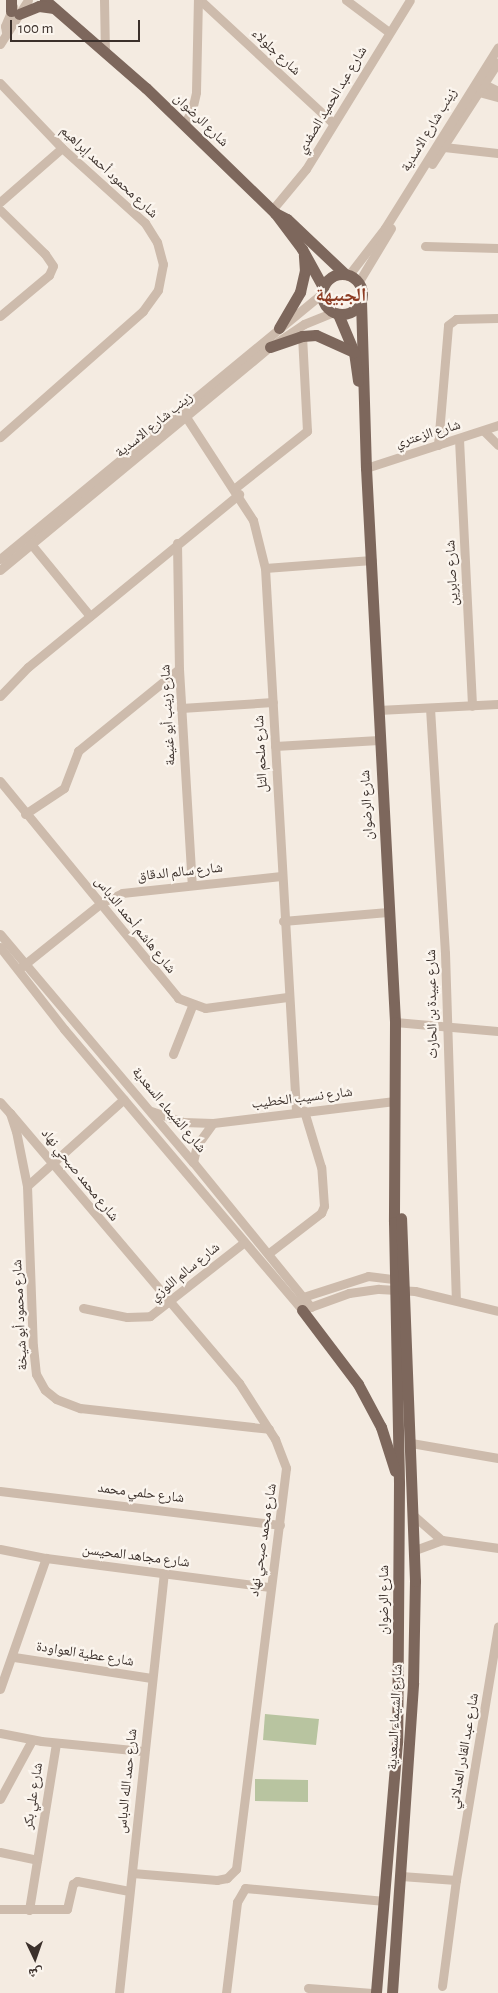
<!DOCTYPE html>
<html>
<head>
<meta charset="utf-8">
<style>
	body { margin:0 }
	#map { position:relative; width:498px; height:1993px; overflow:hidden; background:#f4ebe1; font-family:"Alegreya Sans","Noto Naskh Arabic",sans-serif }
	div>[style] { position:absolute }
	[style*='--x'] { left:calc(var(--x)*1px); top:calc(var(--y)*1px); width:calc(var(--w)*1px); rotate:calc(var(--a)*1deg) }
	.green>* { inset:0; background:#b8c4a0 }
	.minor>* { height:9px; margin:-4.5px; padding:0 4.5px; transform-origin:4.5px; border-radius:4.5px; background:#cdbbac }
	.major>* { height:11px; margin:-5.5px; padding:0 5.5px; transform-origin:5.5px; border-radius:5.5px; background:#7d675c }
	.major>.ring { margin:-5.5px; padding:0; box-sizing:content-box; background:none; border:11px solid #7d675c; border-radius:50% }
	span { translate:-50% -50%; white-space:nowrap; text-align:center; line-height:1.15; -webkit-text-stroke:4.5px #fbf5ee; paint-order:stroke }
	.street-label { font-size:14px; color:#3b302b }
	.district-label { font-size:19px; color:#8c3b22; font-weight:700 }
	.north { position:absolute; left:10px; top:1933px; width:50px; height:50px; -webkit-text-stroke:4px #fbf5ee; paint-order:stroke; rotate:177deg; font-size:14px; font-weight:700; line-height:20px; text-align:center; color:#3b302b }
	.north::after { content:''; display:block; margin:auto; width:18px; height:22px; background:#3b302b; clip-path:polygon(50% 0,100% 100%,50% 72%,0 100%) }
	.scale { position:absolute; left:10px; top:20px; width:130px; height:22px; box-sizing:border-box; border:2px solid #3b302b; border-top:0; padding-left:6px; font-size:15px; line-height:18px; white-space:nowrap; color:#3b302b; -webkit-text-stroke:4px #fbf5ee; paint-order:stroke }
</style>
</head>
<body>
<div id="map">
	<div class="green">
		<div style="clip-path:polygon(265px 1714px,319px 1719px,316px 1745px,263px 1740px)"></div>
		<div style="clip-path:polygon(255px 1779px,308px 1780px,308px 1802px,255px 1801px)"></div>
	</div>
	<div class="minor">
		<div style="--x:104;--y:0;--w:51;--a:88.9"></div>
		<div style="--x:200;--y:0;--w:181;--a:42.8"></div>
		<div style="--x:346;--y:0;--w:54;--a:36.7"></div>
		<div style="--x:6;--y:32;--w:6;--a:-99"></div>
		<div style="--x:5;--y:26;--w:21;--a:-67"></div>
		<div style="--x:0;--y:44;--w:52;--a:-57.5"></div>
		<div style="--x:480;--y:82;--w:20;--a:27"></div>
		<div style="--x:0;--y:83;--w:90;--a:46.4"></div>
		<div style="--x:62;--y:148;--w:112;--a:42.1"></div>
		<div style="--x:145;--y:223;--w:22;--a:58"></div>
		<div style="--x:157;--y:242;--w:23;--a:75"></div>
		<div style="--x:163;--y:264;--w:26;--a:101"></div>
		<div style="--x:158;--y:290;--w:26;--a:126"></div>
		<div style="--x:143;--y:311;--w:191;--a:138.6"></div>
		<div style="--x:475;--y:91;--w:24;--a:15"></div>
		<div style="--x:184;--y:124;--w:16;--a:-60"></div>
		<div style="--x:192;--y:110;--w:18;--a:-77"></div>
		<div style="--x:196;--y:92;--w:92;--a:-88.8"></div>
		<div style="--x:444;--y:147;--w:54;--a:6.3"></div>
		<div style="--x:432;--y:164;--w:121;--a:-57.1"></div>
		<div style="--x:0;--y:202;--w:82;--a:-41.1"></div>
		<div style="--x:0;--y:210;--w:63;--a:44.4"></div>
		<div style="--x:45;--y:254;--w:14;--a:56"></div>
		<div style="--x:53;--y:266;--w:10;--a:114"></div>
		<div style="--x:49;--y:275;--w:64;--a:140.1"></div>
		<div style="--x:272;--y:210;--w:53;--a:-50.3"></div>
		<div style="--x:306;--y:169;--w:198;--a:-58.4"></div>
		<div style="--x:425;--y:246;--w:73;--a:1.6"></div>
		<div style="--x:348;--y:276;--w:61;--a:-52.4"></div>
		<div style="--x:385;--y:228;--w:213;--a:-58"></div>
		<div style="--x:358;--y:283;--w:64;--a:-59"></div>
		<div style="--x:186;--y:417;--w:123;--a:57"></div>
		<div style="--x:253;--y:520;--w:49;--a:76"></div>
		<div style="--x:265;--y:568;--w:544;--a:86.73"></div>
		<div style="--x:484;--y:431;--w:20;--a:45"></div>
		<div style="--x:459;--y:439;--w:267;--a:87.2"></div>
		<div style="--x:438;--y:445;--w:120;--a:-85.2"></div>
		<div style="--x:448;--y:325;--w:10;--a:-37"></div>
		<div style="--x:456;--y:319;--w:42;--a:-1.4"></div>
		<div style="--x:366;--y:468;--w:139;--a:-18"></div>
		<div style="--x:235;--y:488;--w:92;--a:-38.4"></div>
		<div style="--x:307;--y:431;--w:95;--a:-93"></div>
		<div style="--x:177;--y:543;--w:126;--a:89.1"></div>
		<div style="--x:179;--y:669;--w:216;--a:86.6"></div>
		<div style="--x:31;--y:544;--w:93;--a:50.7"></div>
		<div style="--x:0;--y:559;--w:417;--a:-39.5"></div>
		<div style="--x:265;--y:568;--w:107;--a:-4.3"></div>
		<div style="--x:0;--y:570;--w:350;--a:-39.6"></div>
		<div style="--x:270;--y:347;--w:41;--a:-34.1"></div>
		<div style="--x:304;--y:324;--w:31;--a:-22"></div>
		<div style="--x:0;--y:696;--w:40;--a:-46"></div>
		<div style="--x:28;--y:667;--w:273;--a:-39.3"></div>
		<div style="--x:181;--y:708;--w:92;--a:-3.7"></div>
		<div style="--x:430;--y:708;--w:245;--a:86.5"></div>
		<div style="--x:445;--y:953;--w:346;--a:88.2"></div>
		<div style="--x:378;--y:710;--w:120;--a:-2.9"></div>
		<div style="--x:275;--y:746;--w:104;--a:-3.3"></div>
		<div style="--x:0;--y:781;--w:281;--a:50.6"></div>
		<div style="--x:178;--y:998;--w:29;--a:20"></div>
		<div style="--x:205;--y:1008;--w:83;--a:-7.6"></div>
		<div style="--x:25;--y:814;--w:47;--a:-33.7"></div>
		<div style="--x:64;--y:788;--w:40;--a:-69"></div>
		<div style="--x:78;--y:751;--w:130;--a:-39.1"></div>
		<div style="--x:283;--y:921;--w:105;--a:-4.9"></div>
		<div style="--x:0;--y:934;--w:299;--a:49.8"></div>
		<div style="--x:193;--y:1162;--w:187;--a:50.9"></div>
		<div style="--x:0;--y:947;--w:104;--a:52"></div>
		<div style="--x:64;--y:1029;--w:368;--a:49.7"></div>
		<div style="--x:302;--y:1310;--w:50;--a:-19.9"></div>
		<div style="--x:349;--y:1293;--w:30;--a:-8"></div>
		<div style="--x:379;--y:1289;--w:36;--a:3"></div>
		<div style="--x:415;--y:1291;--w:85;--a:13.5"></div>
		<div style="--x:20;--y:968;--w:104;--a:-38.7"></div>
		<div style="--x:101;--y:903;--w:23;--a:-25"></div>
		<div style="--x:122;--y:893;--w:160;--a:-6.1"></div>
		<div style="--x:395;--y:1022;--w:103;--a:5"></div>
		<div style="--x:173;--y:1054;--w:52;--a:-68.4"></div>
		<div style="--x:0;--y:1102;--w:15;--a:48"></div>
		<div style="--x:10;--y:1113;--w:19;--a:72"></div>
		<div style="--x:16;--y:1131;--w:56;--a:78.7"></div>
		<div style="--x:27;--y:1186;--w:160;--a:87.9"></div>
		<div style="--x:33;--y:1346;--w:28;--a:84"></div>
		<div style="--x:36;--y:1374;--w:18;--a:61"></div>
		<div style="--x:45;--y:1390;--w:14;--a:39"></div>
		<div style="--x:56;--y:1399;--w:26;--a:21"></div>
		<div style="--x:80;--y:1408;--w:190;--a:6.3"></div>
		<div style="--x:151;--y:1111;--w:34;--a:19"></div>
		<div style="--x:183;--y:1122;--w:30;--a:2"></div>
		<div style="--x:213;--y:1123;--w:183;--a:-6.9"></div>
		<div style="--x:10;--y:1113;--w:354;--a:49.7"></div>
		<div style="--x:239;--y:1383;--w:67;--a:57.3"></div>
		<div style="--x:275;--y:1439;--w:31;--a:69"></div>
		<div style="--x:286;--y:1468;--w:404;--a:97.1"></div>
		<div style="--x:236;--y:1869;--w:13;--a:135"></div>
		<div style="--x:227;--y:1878;--w:10;--a:169"></div>
		<div style="--x:217;--y:1880;--w:85;--a:-175.3"></div>
		<div style="--x:193;--y:1162;--w:17;--a:-77"></div>
		<div style="--x:197;--y:1145;--w:27;--a:-54"></div>
		<div style="--x:27;--y:1186;--w:130;--a:-41.9"></div>
		<div style="--x:269;--y:1253;--w:66;--a:-37.6"></div>
		<div style="--x:321;--y:1213;--w:8;--a:-67"></div>
		<div style="--x:324;--y:1206;--w:39;--a:-94"></div>
		<div style="--x:321;--y:1167;--w:59;--a:-106.9"></div>
		<div style="--x:300;--y:1298;--w:71;--a:-17.9"></div>
		<div style="--x:368;--y:1276;--w:32;--a:7"></div>
		<div style="--x:83;--y:1308;--w:45;--a:11.6"></div>
		<div style="--x:127;--y:1317;--w:23;--a:-2"></div>
		<div style="--x:150;--y:1316;--w:118;--a:-38.1"></div>
		<div style="--x:411;--y:1443;--w:88;--a:9.8"></div>
		<div style="--x:0;--y:1491;--w:282;--a:6.9"></div>
		<div style="--x:414;--y:1516;--w:37;--a:41"></div>
		<div style="--x:0;--y:1549;--w:47;--a:11.1"></div>
		<div style="--x:46;--y:1558;--w:224;--a:7.4"></div>
		<div style="--x:415;--y:1550;--w:29;--a:-20"></div>
		<div style="--x:442;--y:1540;--w:57;--a:8.1"></div>
		<div style="--x:14;--y:1657;--w:139;--a:8.7"></div>
		<div style="--x:0;--y:1689;--w:139;--a:-70.7"></div>
		<div style="--x:0;--y:1733;--w:42;--a:11"></div>
		<div style="--x:41;--y:1741;--w:102;--a:5.6"></div>
		<div style="--x:0;--y:1799;--w:67;--a:-61.5"></div>
		<div style="--x:0;--y:1852;--w:38;--a:12"></div>
		<div style="--x:401;--y:1876;--w:55;--a:4.2"></div>
		<div style="--x:0;--y:1909;--w:67;--a:0"></div>
		<div style="--x:67;--y:1909;--w:26;--a:-77"></div>
		<div style="--x:73;--y:1884;--w:5;--a:-37"></div>
		<div style="--x:77;--y:1881;--w:53;--a:10.9"></div>
		<div style="--x:29;--y:1910;--w:169;--a:-80.8"></div>
		<div style="--x:442;--y:1986;--w:107;--a:-82.5"></div>
		<div style="--x:456;--y:1880;--w:257;--a:-80.6"></div>
		<div style="--x:308;--y:1988;--w:64;--a:4.5"></div>
		<div style="--x:119;--y:1993;--w:422;--a:-83.9"></div>
		<div style="--x:226;--y:1993;--w:92;--a:-83.1"></div>
		<div style="--x:237;--y:1902;--w:16;--a:-60"></div>
		<div style="--x:245;--y:1888;--w:140;--a:5.3"></div>
	</div>
	<div class="major">
		<div style="--x:45;--y:0;--w:134;--a:41.1"></div>
		<div style="--x:146;--y:88;--w:180;--a:44.1"></div>
		<div style="--x:275;--y:213;--w:13;--a:27"></div>
		<div style="--x:287;--y:219;--w:80;--a:43.5"></div>
		<div style="--x:11;--y:11;--w:11;--a:-90"></div>
		<div style="--x:19;--y:14;--w:22;--a:-22"></div>
		<div style="--x:39;--y:6;--w:15;--a:8"></div>
		<div style="--x:275;--y:213;--w:45;--a:53.1"></div>
		<div style="--x:302;--y:249;--w:43;--a:61.1"></div>
		<div class="ring" style="left:322px;top:274px;width:29px;height:29px"></div>
		<div style="--x:361;--y:301;--w:167;--a:88.3"></div>
		<div style="--x:366;--y:468;--w:555;--a:87"></div>
		<div style="--x:395;--y:1022;--w:200;--a:90.3"></div>
		<div style="--x:394;--y:1222;--w:261;--a:88.9"></div>
		<div style="--x:399;--y:1483;--w:259;--a:90.4"></div>
		<div style="--x:397;--y:1742;--w:252;--a:94.8"></div>
		<div style="--x:338;--y:314;--w:41;--a:67.2"></div>
		<div style="--x:354;--y:352;--w:29;--a:82"></div>
		<div style="--x:279;--y:328;--w:42;--a:-59.7"></div>
		<div style="--x:300;--y:292;--w:22;--a:-77"></div>
		<div style="--x:305;--y:271;--w:16;--a:-94"></div>
		<div style="--x:270;--y:347;--w:34;--a:-19"></div>
		<div style="--x:302;--y:336;--w:14;--a:-4"></div>
		<div style="--x:316;--y:335;--w:42;--a:24.1"></div>
		<div style="--x:302;--y:1310;--w:93;--a:52.9"></div>
		<div style="--x:358;--y:1384;--w:49;--a:61.9"></div>
		<div style="--x:381;--y:1427;--w:46;--a:72.3"></div>
		<div style="--x:392;--y:1993;--w:311;--a:-86.1"></div>
		<div style="--x:413;--y:1683;--w:102;--a:-88.9"></div>
		<div style="--x:415;--y:1581;--w:363;--a:-92.2"></div>
	</div>
	<div class="street-label">
		<span style="left:276px;top:52px;rotate:43deg">شارع جلولاء</span>
		<span style="left:332px;top:100px;rotate:-59deg">شارع عبد الحميد الصفدي</span>
		<span style="left:201px;top:120px;rotate:44deg">شارع الرضوان</span>
		<span style="left:429px;top:130px;rotate:-59deg">زينب شارع الاسدية</span>
		<span style="left:109px;top:172px;rotate:43deg">شارع محمود أحمد إبراهيم</span>
		<span style="left:154px;top:425px;rotate:-39deg">زينب شارع الاسدية</span>
		<span style="left:428px;top:434px;rotate:-17deg">شارع الزعتري</span>
		<span style="left:452px;top:573px;rotate:-93deg">شارع صابرين</span>
		<span style="left:168px;top:715px;rotate:-93deg">شارع زينب أبو غنيمة</span>
		<span style="left:261px;top:754px;rotate:-93deg">شارع ملحم التل</span>
		<span style="left:367px;top:805px;rotate:-93deg">شارع الرضوان</span>
		<span style="left:180px;top:872px;rotate:-6deg">شارع سالم الدقاق</span>
		<span style="left:135px;top:925px;rotate:51deg">شارع هاشم أحمد الدباس</span>
		<span style="left:432px;top:1004px;rotate:-91deg">شارع عبيدة بن الحارث</span>
		<span style="left:302px;top:1098px;rotate:-7deg">شارع نسيب الخطيب</span>
		<span style="left:169px;top:1110px;rotate:50deg">شارع الشيماء السعدية</span>
		<span style="left:80px;top:1175px;rotate:51deg">شارع محمد صبحي نهاد</span>
		<span style="left:185px;top:1272px;rotate:-39deg">شارع سالم اللوزي</span>
		<span style="left:20px;top:1315px;rotate:-93deg">شارع محمود أبو شيخة</span>
		<span style="left:141px;top:1493px;rotate:7deg">شارع حلمي محمد</span>
		<span style="left:263px;top:1540px;rotate:-81deg">شارع محمد صبحي نهاد</span>
		<span style="left:136px;top:1556px;rotate:7deg">شارع مجاهد المحيسن</span>
		<span style="left:384px;top:1600px;rotate:-90deg">شارع الرضوان</span>
		<span style="left:85px;top:1654px;rotate:9deg">شارع عطية العواودة</span>
		<span style="left:395px;top:1717px;rotate:-87deg">شارع الشيماء السعدية</span>
		<span style="left:464px;top:1751px;rotate:-80deg">شارع عبد القادر العدلاني</span>
		<span style="left:127px;top:1781px;rotate:-84deg">شارع حمد الله الدباس</span>
		<span style="left:33px;top:1796px;rotate:-81deg">شارع علي بكر</span>
	</div>
	<div class="district-label">
		<span style="left:341px;top:296px">الجبيهة</span>
	</div>
	<div class="north">ش</div>
	<div class="scale">100 m</div>
</div>
</body>
</html>
